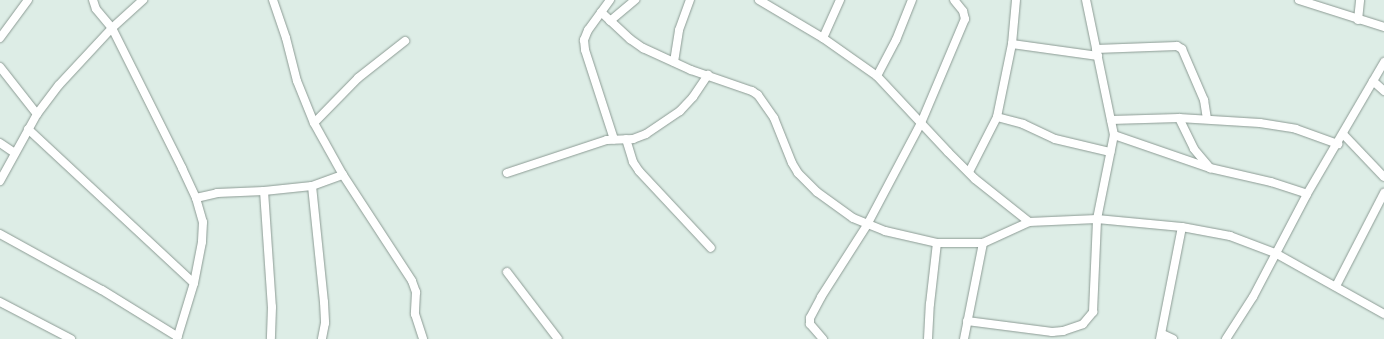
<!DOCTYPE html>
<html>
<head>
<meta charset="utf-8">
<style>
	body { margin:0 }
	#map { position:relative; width:1384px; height:339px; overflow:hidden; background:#ddede6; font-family:"Sofia Sans Condensed",sans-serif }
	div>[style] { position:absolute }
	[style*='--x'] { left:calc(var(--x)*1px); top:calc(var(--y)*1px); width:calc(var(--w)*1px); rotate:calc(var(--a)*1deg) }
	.roads { filter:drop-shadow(0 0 1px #8c9b94) drop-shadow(0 0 1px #8c9b94) }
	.minor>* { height:8px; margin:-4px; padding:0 4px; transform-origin:4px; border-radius:4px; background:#fff }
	span { translate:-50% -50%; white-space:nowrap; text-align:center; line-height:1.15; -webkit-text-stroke:4px #ddede6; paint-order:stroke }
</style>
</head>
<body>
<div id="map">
	<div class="roads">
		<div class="minor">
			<div style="--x:93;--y:0;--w:9;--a:72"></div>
			<div style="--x:96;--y:9;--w:25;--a:50"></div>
			<div style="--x:112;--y:28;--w:157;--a:63.4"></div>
			<div style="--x:182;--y:168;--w:33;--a:65"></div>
			<div style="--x:196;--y:198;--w:25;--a:74"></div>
			<div style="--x:203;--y:222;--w:20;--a:93"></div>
			<div style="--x:202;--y:242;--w:42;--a:101"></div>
			<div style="--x:194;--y:283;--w:59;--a:106.9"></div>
			<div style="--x:273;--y:0;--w:40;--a:71.1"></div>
			<div style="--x:286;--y:38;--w:44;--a:75.7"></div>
			<div style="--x:297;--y:81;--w:45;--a:68"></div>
			<div style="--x:314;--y:123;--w:60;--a:60.9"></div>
			<div style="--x:343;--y:175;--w:126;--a:56.9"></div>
			<div style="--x:412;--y:281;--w:12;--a:70"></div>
			<div style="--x:416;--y:292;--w:22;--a:93"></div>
			<div style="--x:415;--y:314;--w:26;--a:72"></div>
			<div style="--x:610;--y:0;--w:37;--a:126"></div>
			<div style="--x:588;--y:30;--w:11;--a:112"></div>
			<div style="--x:584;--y:40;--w:10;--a:84"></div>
			<div style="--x:585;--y:50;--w:94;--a:72"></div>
			<div style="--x:759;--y:0;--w:74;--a:30.7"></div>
			<div style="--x:823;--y:38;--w:66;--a:35.1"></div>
			<div style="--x:877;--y:76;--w:104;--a:46.9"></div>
			<div style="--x:948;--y:152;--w:38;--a:45"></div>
			<div style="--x:975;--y:179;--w:69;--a:38.5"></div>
			<div style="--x:1029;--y:222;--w:68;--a:-2.5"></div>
			<div style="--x:1097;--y:219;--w:85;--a:5.4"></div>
			<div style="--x:1182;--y:227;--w:49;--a:10.6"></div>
			<div style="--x:1230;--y:236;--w:48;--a:20.7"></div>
			<div style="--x:1275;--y:253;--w:125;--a:29.2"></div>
			<div style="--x:1299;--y:0;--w:89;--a:17.6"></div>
			<div style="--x:601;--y:12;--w:40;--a:43"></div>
			<div style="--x:630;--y:39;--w:16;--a:35"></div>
			<div style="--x:643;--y:48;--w:53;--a:24.6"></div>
			<div style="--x:691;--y:70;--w:65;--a:19"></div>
			<div style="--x:752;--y:91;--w:7;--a:34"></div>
			<div style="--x:758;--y:95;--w:28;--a:55"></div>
			<div style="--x:774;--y:118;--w:48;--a:68.2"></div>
			<div style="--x:792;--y:163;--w:12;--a:59"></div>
			<div style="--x:798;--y:173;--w:27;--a:45"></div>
			<div style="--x:817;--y:192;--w:44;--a:35.8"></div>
			<div style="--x:853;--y:218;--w:35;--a:22"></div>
			<div style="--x:885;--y:231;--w:53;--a:13"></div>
			<div style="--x:937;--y:243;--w:46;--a:0"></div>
			<div style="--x:983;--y:243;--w:51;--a:-24.5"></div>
			<div style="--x:1358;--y:20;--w:20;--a:-84"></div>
			<div style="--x:610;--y:21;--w:33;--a:-40"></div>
			<div style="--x:0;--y:38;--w:47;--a:-53.6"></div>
			<div style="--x:823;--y:38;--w:42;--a:-65.9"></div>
			<div style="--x:1012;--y:44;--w:87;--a:7.9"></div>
			<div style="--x:1096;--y:49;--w:81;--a:-2.1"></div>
			<div style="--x:1177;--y:46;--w:6;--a:31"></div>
			<div style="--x:1182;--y:49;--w:56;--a:66.7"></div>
			<div style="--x:1204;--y:100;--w:19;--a:81"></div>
			<div style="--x:674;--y:62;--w:32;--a:-81"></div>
			<div style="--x:679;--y:30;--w:32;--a:-70"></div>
			<div style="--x:0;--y:67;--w:60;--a:51.8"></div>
			<div style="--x:877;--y:76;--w:41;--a:-62.2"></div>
			<div style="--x:896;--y:40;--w:43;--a:-68.2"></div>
			<div style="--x:1373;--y:81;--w:15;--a:42"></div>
			<div style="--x:997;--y:117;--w:75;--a:-78.4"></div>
			<div style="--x:1012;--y:44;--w:44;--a:-84.8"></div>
			<div style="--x:1179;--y:118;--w:34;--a:64"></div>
			<div style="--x:1194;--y:149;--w:25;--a:50"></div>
			<div style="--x:1111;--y:120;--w:68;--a:-1.7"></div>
			<div style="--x:1179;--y:118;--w:81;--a:3.5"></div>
			<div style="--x:1260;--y:123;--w:36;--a:9"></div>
			<div style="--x:1296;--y:129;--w:45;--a:19.7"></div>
			<div style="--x:314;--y:123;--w:63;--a:-45.6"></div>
			<div style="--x:358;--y:78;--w:60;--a:-38.2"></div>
			<div style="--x:28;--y:129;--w:226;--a:42.9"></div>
			<div style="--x:1343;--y:134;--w:59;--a:46.4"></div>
			<div style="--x:1114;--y:135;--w:102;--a:19"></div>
			<div style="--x:1210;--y:168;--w:63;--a:12.9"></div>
			<div style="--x:1271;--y:182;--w:38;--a:18"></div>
			<div style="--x:626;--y:139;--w:24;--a:73"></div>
			<div style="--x:633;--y:162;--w:11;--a:56"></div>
			<div style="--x:639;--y:171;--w:105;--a:46.9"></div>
			<div style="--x:0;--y:143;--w:18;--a:34"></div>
			<div style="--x:969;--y:172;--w:62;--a:-63"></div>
			<div style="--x:997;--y:117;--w:27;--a:15"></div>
			<div style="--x:1023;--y:124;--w:35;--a:25"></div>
			<div style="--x:1055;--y:139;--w:57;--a:13.3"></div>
			<div style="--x:507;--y:173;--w:105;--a:-18.3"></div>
			<div style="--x:607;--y:140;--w:26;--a:-2"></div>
			<div style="--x:633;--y:139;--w:14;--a:-21"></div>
			<div style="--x:646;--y:134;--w:41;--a:-34.1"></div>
			<div style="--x:680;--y:111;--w:19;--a:-47"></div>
			<div style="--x:693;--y:97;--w:27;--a:-56"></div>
			<div style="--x:0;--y:181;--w:77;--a:-61.1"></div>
			<div style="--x:37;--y:114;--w:36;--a:-53"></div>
			<div style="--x:59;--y:85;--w:78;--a:-47.1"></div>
			<div style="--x:112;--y:28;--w:42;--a:-42.1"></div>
			<div style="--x:312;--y:186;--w:117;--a:84.1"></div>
			<div style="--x:324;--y:302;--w:21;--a:87"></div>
			<div style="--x:325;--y:323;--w:16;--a:101"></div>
			<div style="--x:264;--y:191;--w:116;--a:86.1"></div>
			<div style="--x:272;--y:307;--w:32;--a:92"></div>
			<div style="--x:196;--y:198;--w:22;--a:-13"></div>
			<div style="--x:217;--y:193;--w:47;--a:-2.4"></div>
			<div style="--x:264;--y:191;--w:48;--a:-5.9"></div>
			<div style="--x:312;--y:186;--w:33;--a:-20"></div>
			<div style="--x:0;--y:234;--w:116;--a:28.8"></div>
			<div style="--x:102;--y:290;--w:89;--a:31.7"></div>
			<div style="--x:507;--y:272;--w:84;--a:52.7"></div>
			<div style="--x:1336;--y:286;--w:105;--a:-62.7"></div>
			<div style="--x:0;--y:302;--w:80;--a:27.5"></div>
			<div style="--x:967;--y:321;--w:86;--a:7.4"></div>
			<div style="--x:1052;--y:332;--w:11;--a:-5"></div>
			<div style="--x:1063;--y:331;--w:21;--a:-19"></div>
			<div style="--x:1083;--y:324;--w:16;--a:-50"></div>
			<div style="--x:1093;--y:312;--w:93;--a:-87.5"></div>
			<div style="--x:1097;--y:219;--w:86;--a:-78.6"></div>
			<div style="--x:1114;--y:135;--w:138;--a:-101.7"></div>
			<div style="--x:1162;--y:334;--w:12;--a:24"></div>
			<div style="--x:823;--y:339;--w:20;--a:-131"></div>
			<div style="--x:810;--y:324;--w:6;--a:-90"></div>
			<div style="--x:810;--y:318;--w:24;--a:-62"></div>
			<div style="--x:821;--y:297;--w:85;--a:-57.4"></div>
			<div style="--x:867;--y:225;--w:115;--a:-62.1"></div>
			<div style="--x:921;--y:123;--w:113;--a:-67.1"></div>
			<div style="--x:965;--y:19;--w:8;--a:-104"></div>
			<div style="--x:963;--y:11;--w:14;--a:-129"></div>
			<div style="--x:928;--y:339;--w:35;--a:-87"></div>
			<div style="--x:930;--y:304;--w:61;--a:-83.5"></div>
			<div style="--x:964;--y:339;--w:98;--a:-78.8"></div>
			<div style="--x:1160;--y:339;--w:114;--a:-78.9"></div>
			<div style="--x:1226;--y:339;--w:50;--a:-57.3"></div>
			<div style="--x:1253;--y:297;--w:116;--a:-62.3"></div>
			<div style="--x:1307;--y:194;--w:153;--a:-59.7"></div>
		</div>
	</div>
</div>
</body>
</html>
